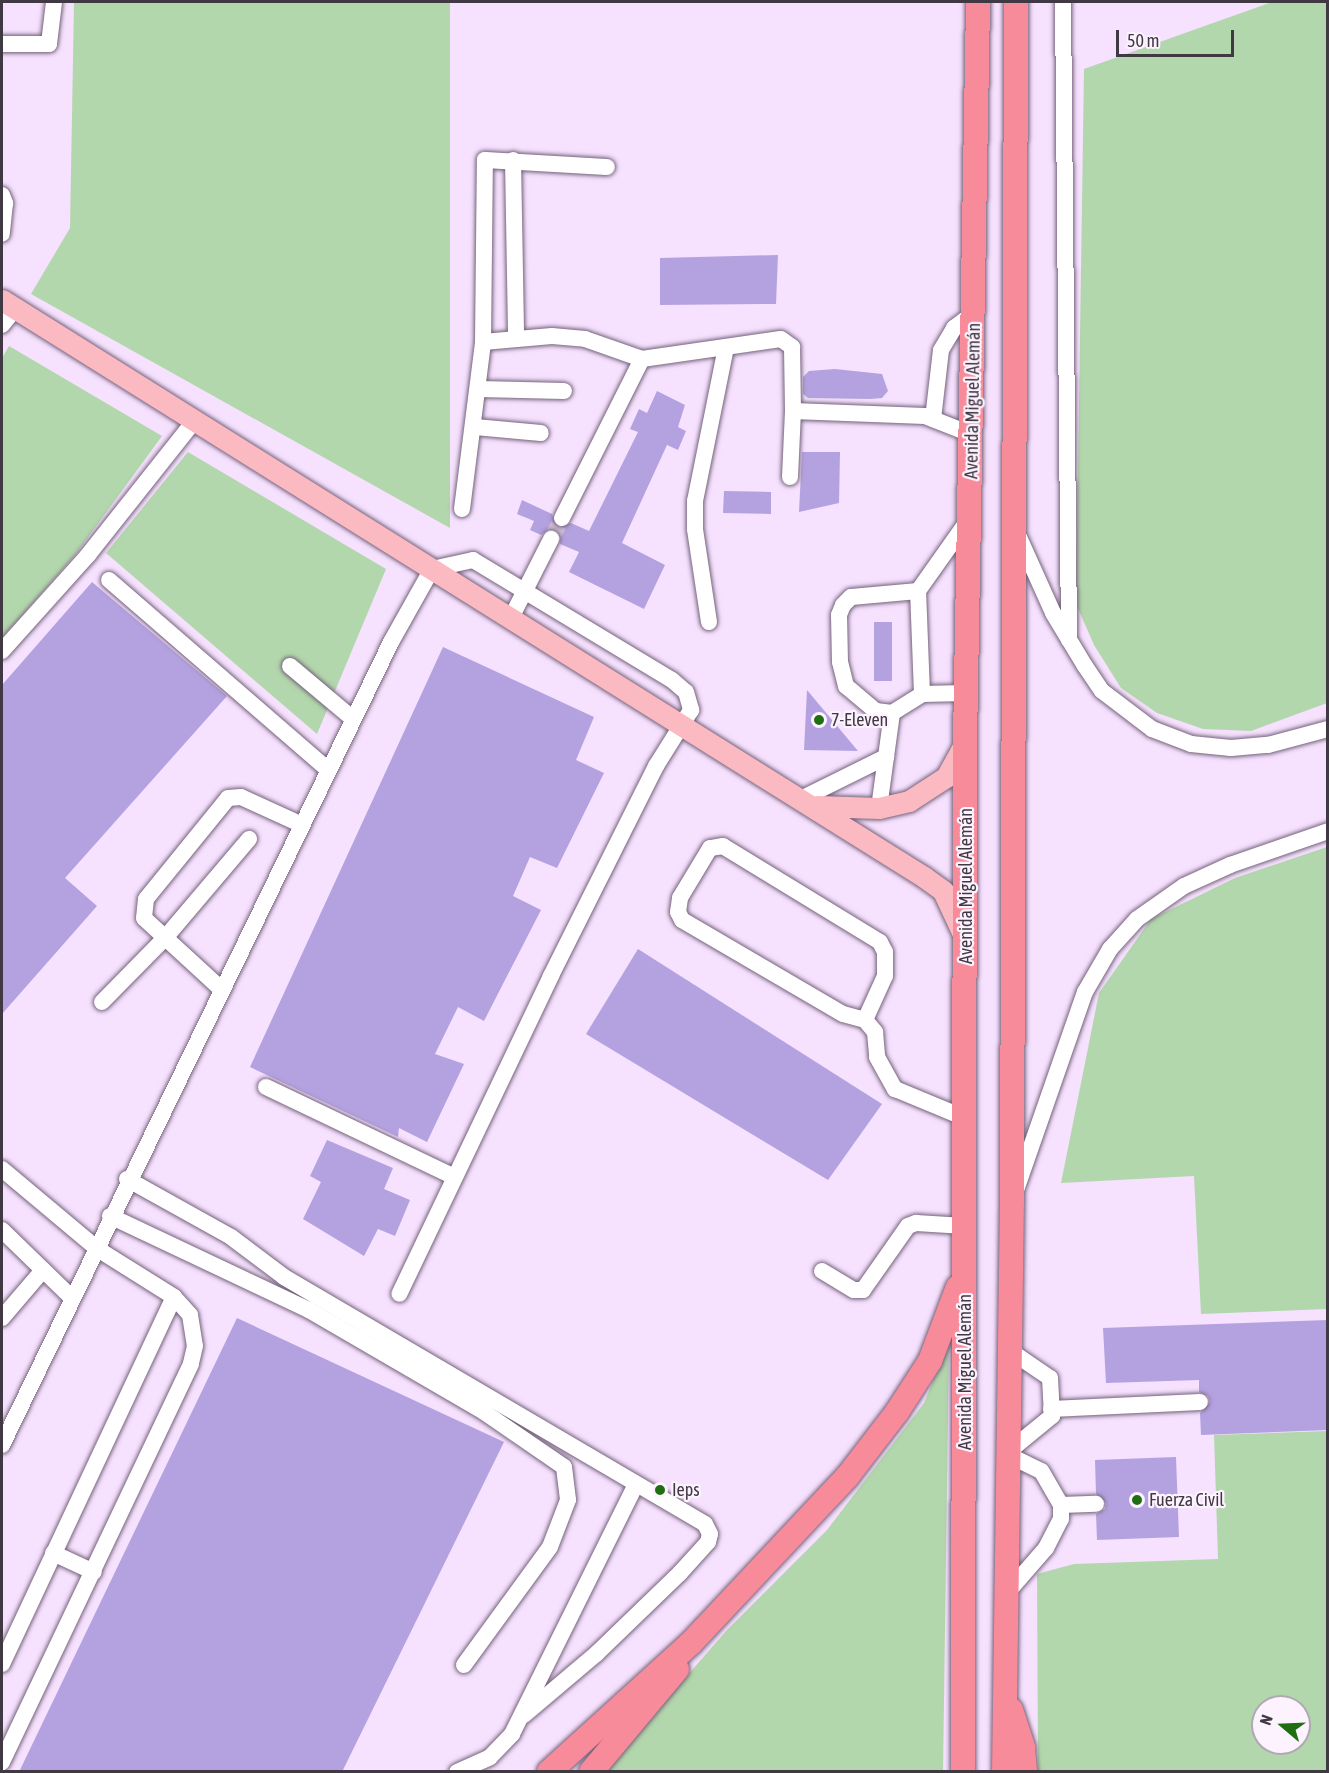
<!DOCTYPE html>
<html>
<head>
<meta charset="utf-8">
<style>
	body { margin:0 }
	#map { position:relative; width:1329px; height:1773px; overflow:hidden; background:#f6e1fe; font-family:"Asap Condensed",sans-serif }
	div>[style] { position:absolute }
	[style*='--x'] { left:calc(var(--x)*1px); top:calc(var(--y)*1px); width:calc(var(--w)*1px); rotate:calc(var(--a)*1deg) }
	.green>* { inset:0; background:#b3d7ac }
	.building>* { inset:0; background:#b4a2e0 }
	.minor-tunnel>* { height:16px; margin-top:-8px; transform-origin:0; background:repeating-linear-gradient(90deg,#d2bfd9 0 16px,transparent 0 24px) }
	.roads { filter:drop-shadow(0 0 2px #74627b) drop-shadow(0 0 2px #74627b) }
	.minor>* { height:16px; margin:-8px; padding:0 8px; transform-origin:8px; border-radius:8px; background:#fff }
	.major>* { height:21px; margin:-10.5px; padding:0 10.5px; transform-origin:10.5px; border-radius:10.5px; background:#fbb9c2 }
	.highway>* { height:24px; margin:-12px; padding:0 12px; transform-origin:12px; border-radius:12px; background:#f88b99 }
	.dots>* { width:16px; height:16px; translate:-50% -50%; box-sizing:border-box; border:3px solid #fcf3ff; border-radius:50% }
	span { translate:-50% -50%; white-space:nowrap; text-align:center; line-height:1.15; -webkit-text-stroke:4.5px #fcf3ff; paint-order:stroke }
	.street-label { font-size:18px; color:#403843 }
	.poi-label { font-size:18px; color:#403843 }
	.left { translate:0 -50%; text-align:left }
	.frame { position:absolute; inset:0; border:3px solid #403843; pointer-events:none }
	.north { position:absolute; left:1251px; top:1695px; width:60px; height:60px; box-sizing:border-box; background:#fcf3ff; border:2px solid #b1a8b4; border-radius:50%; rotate:289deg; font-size:16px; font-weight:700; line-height:24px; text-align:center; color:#403843 }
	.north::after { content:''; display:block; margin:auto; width:21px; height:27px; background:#1f6e12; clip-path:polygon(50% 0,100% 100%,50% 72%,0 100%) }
	.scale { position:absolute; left:1116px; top:30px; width:118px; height:27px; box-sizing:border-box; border:3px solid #403843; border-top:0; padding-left:8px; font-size:18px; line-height:21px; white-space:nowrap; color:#403843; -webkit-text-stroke:4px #fcf3ff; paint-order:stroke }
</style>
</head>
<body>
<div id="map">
	<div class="green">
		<div style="clip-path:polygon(74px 2px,450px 2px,450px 528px,31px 294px,70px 228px)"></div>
		<div style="clip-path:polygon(1272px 2px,1327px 2px,1327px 703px,1251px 731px,1203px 729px,1157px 713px,1121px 688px,1094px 645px,1076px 604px,1084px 69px)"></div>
		<div style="clip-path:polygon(9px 346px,162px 436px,75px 555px,2px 638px,2px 358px)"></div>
		<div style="clip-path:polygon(188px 452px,386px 569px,317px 734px,106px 553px)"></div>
		<div style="clip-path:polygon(1327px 847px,1327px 1309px,1201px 1314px,1194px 1176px,1061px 1183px,1099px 993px,1151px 919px,1235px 878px)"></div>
		<div style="clip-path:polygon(949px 1342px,943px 1771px,603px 1772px,727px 1630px,827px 1530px,924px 1403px)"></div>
		<div style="clip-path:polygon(evenodd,1327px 1431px,1327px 1771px,1038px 1771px,1037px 1574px,1074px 1564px,1218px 1559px,1214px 1435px,1327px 1431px,1263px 1707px,1299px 1707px,1299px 1743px,1263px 1743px,1263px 1707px)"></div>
	</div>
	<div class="building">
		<div style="clip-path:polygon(778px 255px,776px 304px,660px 305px,660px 258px)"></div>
		<div style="clip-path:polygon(835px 369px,882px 374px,888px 391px,882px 398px,870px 399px,808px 398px,803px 394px,803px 377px,809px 371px)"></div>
		<div style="clip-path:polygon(657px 391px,685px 405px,678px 427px,686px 431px,678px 450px,667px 445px,622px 543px,665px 565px,644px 609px,569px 572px,579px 552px,560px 544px,556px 530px,550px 529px,541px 535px,530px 530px,534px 521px,517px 514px,522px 500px,552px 514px,558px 528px,571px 523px,589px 531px,638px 432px,630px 429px,639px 409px,647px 413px)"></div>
		<div style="clip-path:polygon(802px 452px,840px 452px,839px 503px,799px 512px)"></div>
		<div style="clip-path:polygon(724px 491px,771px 492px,771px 514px,723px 513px)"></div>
		<div style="clip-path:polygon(92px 582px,227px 696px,65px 878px,97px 906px,2px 1014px,2px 685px)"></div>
		<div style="clip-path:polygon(874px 622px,892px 622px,892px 681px,874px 681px)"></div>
		<div style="clip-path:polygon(443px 647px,594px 717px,576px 760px,604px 773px,557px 868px,530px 857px,513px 896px,541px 910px,484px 1021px,458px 1007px,435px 1054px,464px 1064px,427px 1142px,399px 1128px,398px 1137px,250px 1067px)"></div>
		<div style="clip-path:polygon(807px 690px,858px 751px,804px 750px)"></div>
		<div style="clip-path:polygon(638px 949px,882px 1104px,828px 1180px,586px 1034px)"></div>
		<div style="clip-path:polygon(327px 1140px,393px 1168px,384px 1189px,410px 1200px,395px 1236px,378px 1229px,364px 1256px,303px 1219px,321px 1182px,310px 1176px)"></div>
		<div style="clip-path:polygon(237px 1318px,504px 1442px,342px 1772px,19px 1772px)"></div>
		<div style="clip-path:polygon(1328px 1320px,1328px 1430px,1201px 1435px,1200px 1413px,1210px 1402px,1208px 1396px,1199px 1392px,1199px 1380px,1106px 1383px,1103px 1328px)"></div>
		<div style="clip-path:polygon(1176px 1457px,1179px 1537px,1097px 1540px,1096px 1514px,1105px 1509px,1106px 1503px,1096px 1494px,1095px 1460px)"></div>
	</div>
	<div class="minor-tunnel">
		<div style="--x:551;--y:539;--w:24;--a:-62"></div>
	</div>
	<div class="roads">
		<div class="minor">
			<div style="--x:1063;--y:2;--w:638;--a:89.46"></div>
			<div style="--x:2;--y:44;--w:47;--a:0"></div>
			<div style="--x:49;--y:44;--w:42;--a:-83.2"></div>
			<div style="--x:513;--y:160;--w:179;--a:89"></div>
			<div style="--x:2;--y:195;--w:9;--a:69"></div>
			<div style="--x:5;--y:203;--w:31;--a:96"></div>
			<div style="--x:2;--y:325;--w:22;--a:-51"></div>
			<div style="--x:483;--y:342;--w:182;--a:-89.4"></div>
			<div style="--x:485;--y:160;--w:122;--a:3.3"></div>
			<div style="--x:479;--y:389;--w:85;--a:1.3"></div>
			<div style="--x:933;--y:419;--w:69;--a:-83.4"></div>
			<div style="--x:941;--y:350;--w:26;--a:-59"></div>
			<div style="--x:954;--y:328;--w:26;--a:-37"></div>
			<div style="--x:475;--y:427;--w:66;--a:5.2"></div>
			<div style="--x:790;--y:477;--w:66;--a:-87.4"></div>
			<div style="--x:462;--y:509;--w:168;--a:-82.8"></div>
			<div style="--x:483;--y:342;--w:69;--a:-5"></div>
			<div style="--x:552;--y:336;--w:33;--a:5"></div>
			<div style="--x:585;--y:339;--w:60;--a:19.3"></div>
			<div style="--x:562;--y:518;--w:178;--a:-63.3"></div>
			<div style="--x:642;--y:359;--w:140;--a:-8.2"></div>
			<div style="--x:781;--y:339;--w:14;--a:36"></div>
			<div style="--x:792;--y:347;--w:64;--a:89.1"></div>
			<div style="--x:793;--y:411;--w:132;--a:2.2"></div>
			<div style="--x:925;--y:416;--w:52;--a:21.6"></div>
			<div style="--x:1018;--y:535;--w:85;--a:65.8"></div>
			<div style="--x:1053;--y:613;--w:62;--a:58.9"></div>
			<div style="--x:1085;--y:666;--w:30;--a:56"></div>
			<div style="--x:1102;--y:691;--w:63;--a:37.2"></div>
			<div style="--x:1152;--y:729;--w:42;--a:21"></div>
			<div style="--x:1191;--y:744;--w:40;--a:5.7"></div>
			<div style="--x:1231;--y:748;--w:37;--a:-5"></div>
			<div style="--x:1268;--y:745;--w:62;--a:-14.9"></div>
			<div style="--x:109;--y:580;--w:289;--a:40.9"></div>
			<div style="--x:918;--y:591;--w:67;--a:174.9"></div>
			<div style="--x:851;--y:597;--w:11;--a:135"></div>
			<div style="--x:843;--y:605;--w:11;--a:112"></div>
			<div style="--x:839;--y:615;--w:47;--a:88.8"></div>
			<div style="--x:840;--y:662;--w:25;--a:76"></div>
			<div style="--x:846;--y:686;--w:39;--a:40"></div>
			<div style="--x:876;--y:711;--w:16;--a:7"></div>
			<div style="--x:892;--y:713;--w:36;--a:-32"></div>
			<div style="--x:922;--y:694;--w:44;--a:-1.3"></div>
			<div style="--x:511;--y:618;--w:89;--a:-63.1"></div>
			<div style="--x:709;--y:622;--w:94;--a:-98.6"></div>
			<div style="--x:695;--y:529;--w:28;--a:-90"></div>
			<div style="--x:695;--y:501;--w:157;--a:-78.6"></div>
			<div style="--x:2;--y:651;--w:129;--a:-48.1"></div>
			<div style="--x:88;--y:555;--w:172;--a:-51.6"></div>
			<div style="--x:290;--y:666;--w:81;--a:40"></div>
			<div style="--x:922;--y:694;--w:103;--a:-92.2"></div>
			<div style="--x:918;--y:591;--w:88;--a:-54.7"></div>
			<div style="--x:803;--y:798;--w:93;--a:-26.3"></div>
			<div style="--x:879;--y:808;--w:96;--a:-82.2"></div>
			<div style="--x:220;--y:988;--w:103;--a:-137.4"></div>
			<div style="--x:144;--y:918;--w:19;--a:-84"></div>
			<div style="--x:146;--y:899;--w:130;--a:-50.9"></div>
			<div style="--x:228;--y:798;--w:13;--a:-4"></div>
			<div style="--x:241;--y:797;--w:65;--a:24.6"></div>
			<div style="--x:102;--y:1002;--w:90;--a:-45.5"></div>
			<div style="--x:165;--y:938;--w:130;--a:-49.7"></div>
			<div style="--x:865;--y:1020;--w:48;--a:-65.6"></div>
			<div style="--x:885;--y:976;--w:24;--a:-90"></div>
			<div style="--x:885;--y:952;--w:11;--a:-117"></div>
			<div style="--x:880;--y:942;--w:184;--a:-148.6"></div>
			<div style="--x:723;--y:846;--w:13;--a:171"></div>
			<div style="--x:710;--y:848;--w:58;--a:121"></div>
			<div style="--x:680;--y:898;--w:14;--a:98"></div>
			<div style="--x:678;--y:912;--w:9;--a:63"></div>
			<div style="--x:682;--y:920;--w:186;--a:30.3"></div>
			<div style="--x:843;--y:1014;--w:23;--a:15"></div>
			<div style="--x:865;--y:1020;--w:16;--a:50"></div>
			<div style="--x:875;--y:1032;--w:25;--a:85"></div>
			<div style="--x:877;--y:1057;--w:37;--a:61"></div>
			<div style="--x:895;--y:1089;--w:76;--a:22.5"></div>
			<div style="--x:266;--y:1087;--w:209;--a:25.5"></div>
			<div style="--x:2;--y:1169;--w:123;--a:40"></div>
			<div style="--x:96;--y:1248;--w:92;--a:32.1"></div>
			<div style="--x:174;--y:1297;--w:24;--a:48"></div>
			<div style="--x:190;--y:1315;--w:31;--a:81"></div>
			<div style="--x:195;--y:1346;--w:18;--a:103"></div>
			<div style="--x:191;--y:1364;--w:441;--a:115.4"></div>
			<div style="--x:127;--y:1179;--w:119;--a:29.1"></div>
			<div style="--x:231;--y:1237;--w:66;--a:37"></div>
			<div style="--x:284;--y:1277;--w:488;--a:30.4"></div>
			<div style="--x:705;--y:1524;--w:11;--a:63"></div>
			<div style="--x:710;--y:1534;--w:8;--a:104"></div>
			<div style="--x:708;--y:1542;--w:42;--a:132.1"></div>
			<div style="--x:680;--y:1573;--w:117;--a:136"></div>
			<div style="--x:596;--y:1654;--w:94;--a:139.7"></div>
			<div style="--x:1016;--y:1190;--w:210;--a:-70.8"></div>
			<div style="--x:1085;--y:992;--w:50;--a:-59.8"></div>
			<div style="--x:1110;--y:949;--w:40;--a:-48"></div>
			<div style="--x:1137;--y:919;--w:57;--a:-35.1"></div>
			<div style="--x:1184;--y:886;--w:51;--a:-24.5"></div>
			<div style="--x:1230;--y:865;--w:104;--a:-19.1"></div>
			<div style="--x:110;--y:1216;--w:220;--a:25.3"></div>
			<div style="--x:309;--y:1310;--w:203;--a:30.2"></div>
			<div style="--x:484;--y:1412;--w:97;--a:34.5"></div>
			<div style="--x:564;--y:1467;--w:33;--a:83"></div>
			<div style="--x:568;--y:1500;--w:50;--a:111"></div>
			<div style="--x:550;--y:1547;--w:146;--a:126.1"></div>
			<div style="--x:2;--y:1230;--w:98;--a:44.2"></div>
			<div style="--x:822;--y:1271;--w:37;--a:31"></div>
			<div style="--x:854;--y:1290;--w:9;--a:0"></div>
			<div style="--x:863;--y:1290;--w:78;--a:-54.9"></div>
			<div style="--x:908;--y:1226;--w:9;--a:-21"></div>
			<div style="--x:916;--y:1223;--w:49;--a:3.5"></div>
			<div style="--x:2;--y:1318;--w:63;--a:-49.5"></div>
			<div style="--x:1051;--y:1409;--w:149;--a:-2.7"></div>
			<div style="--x:2;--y:1445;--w:892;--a:-64.15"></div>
			<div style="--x:391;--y:642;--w:84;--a:-60.7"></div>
			<div style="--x:432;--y:569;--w:42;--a:-12.4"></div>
			<div style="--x:473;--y:560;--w:232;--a:31.1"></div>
			<div style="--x:672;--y:680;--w:18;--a:41"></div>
			<div style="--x:686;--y:692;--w:19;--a:74"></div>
			<div style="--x:691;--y:710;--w:66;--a:122"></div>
			<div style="--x:656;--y:766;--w:235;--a:116.6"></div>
			<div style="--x:551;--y:976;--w:352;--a:115.5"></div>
			<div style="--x:1008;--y:1452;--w:57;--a:-39.3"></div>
			<div style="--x:1052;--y:1416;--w:38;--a:-93"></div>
			<div style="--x:1050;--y:1378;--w:50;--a:-145.7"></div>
			<div style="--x:1061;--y:1505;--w:35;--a:-2"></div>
			<div style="--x:53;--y:1553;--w:45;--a:24.9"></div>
			<div style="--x:1006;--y:1594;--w:61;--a:-49"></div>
			<div style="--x:1046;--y:1548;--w:33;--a:-63"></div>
			<div style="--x:1061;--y:1519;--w:14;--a:-90"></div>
			<div style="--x:1061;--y:1505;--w:39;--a:-120"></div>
			<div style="--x:1041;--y:1471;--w:37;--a:-154"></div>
			<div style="--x:2;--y:1664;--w:405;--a:-64.9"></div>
			<div style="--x:457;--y:1772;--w:36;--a:-24"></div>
			<div style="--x:490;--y:1757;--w:32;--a:-46"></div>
			<div style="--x:512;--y:1734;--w:279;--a:-63.6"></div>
		</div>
		<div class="major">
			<div style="--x:2;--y:300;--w:1088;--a:32.04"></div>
			<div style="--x:924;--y:877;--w:24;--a:36"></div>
			<div style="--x:943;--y:891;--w:45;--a:65.1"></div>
			<div style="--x:817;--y:806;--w:62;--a:1.8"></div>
			<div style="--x:879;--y:808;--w:31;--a:-13"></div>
			<div style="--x:909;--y:801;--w:44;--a:-33"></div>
			<div style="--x:946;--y:777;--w:38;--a:-61"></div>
		</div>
		<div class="highway">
			<div style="--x:1011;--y:1710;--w:40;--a:72"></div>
			<div style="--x:1023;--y:1748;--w:24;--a:85"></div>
			<div style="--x:549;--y:1772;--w:192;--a:-42.3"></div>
			<div style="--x:691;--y:1643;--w:228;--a:-46.8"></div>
			<div style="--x:847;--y:1477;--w:82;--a:-52.4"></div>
			<div style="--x:897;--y:1412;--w:61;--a:-57.1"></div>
			<div style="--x:930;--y:1361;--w:79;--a:-69.3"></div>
			<div style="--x:591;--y:1772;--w:134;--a:-50.1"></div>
			<div style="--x:963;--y:1772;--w:1031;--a:-89.89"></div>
			<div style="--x:965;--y:741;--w:739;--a:-88.99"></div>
			<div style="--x:1004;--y:1772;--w:570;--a:-89.2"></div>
			<div style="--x:1012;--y:1202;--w:1200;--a:-89.81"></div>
		</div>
	</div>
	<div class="dots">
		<div style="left:819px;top:720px;background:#1f6e12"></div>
		<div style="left:660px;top:1490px;background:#1f6e12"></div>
		<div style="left:1137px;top:1500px;background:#1f6e12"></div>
	</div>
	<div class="street-label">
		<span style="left:973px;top:401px;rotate:-89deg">Avenida Miguel Alemán</span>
		<span style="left:966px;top:886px;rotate:-90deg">Avenida Miguel Alemán</span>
		<span style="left:965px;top:1372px;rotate:-90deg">Avenida Miguel Alemán</span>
	</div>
	<div class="poi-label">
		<span class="left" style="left:831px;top:720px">7-Eleven</span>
		<span class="left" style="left:672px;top:1490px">Ieps</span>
		<span class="left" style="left:1149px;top:1500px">Fuerza Civil</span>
	</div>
	<div class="frame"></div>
	<div class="north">N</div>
	<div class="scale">50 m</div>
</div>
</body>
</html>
